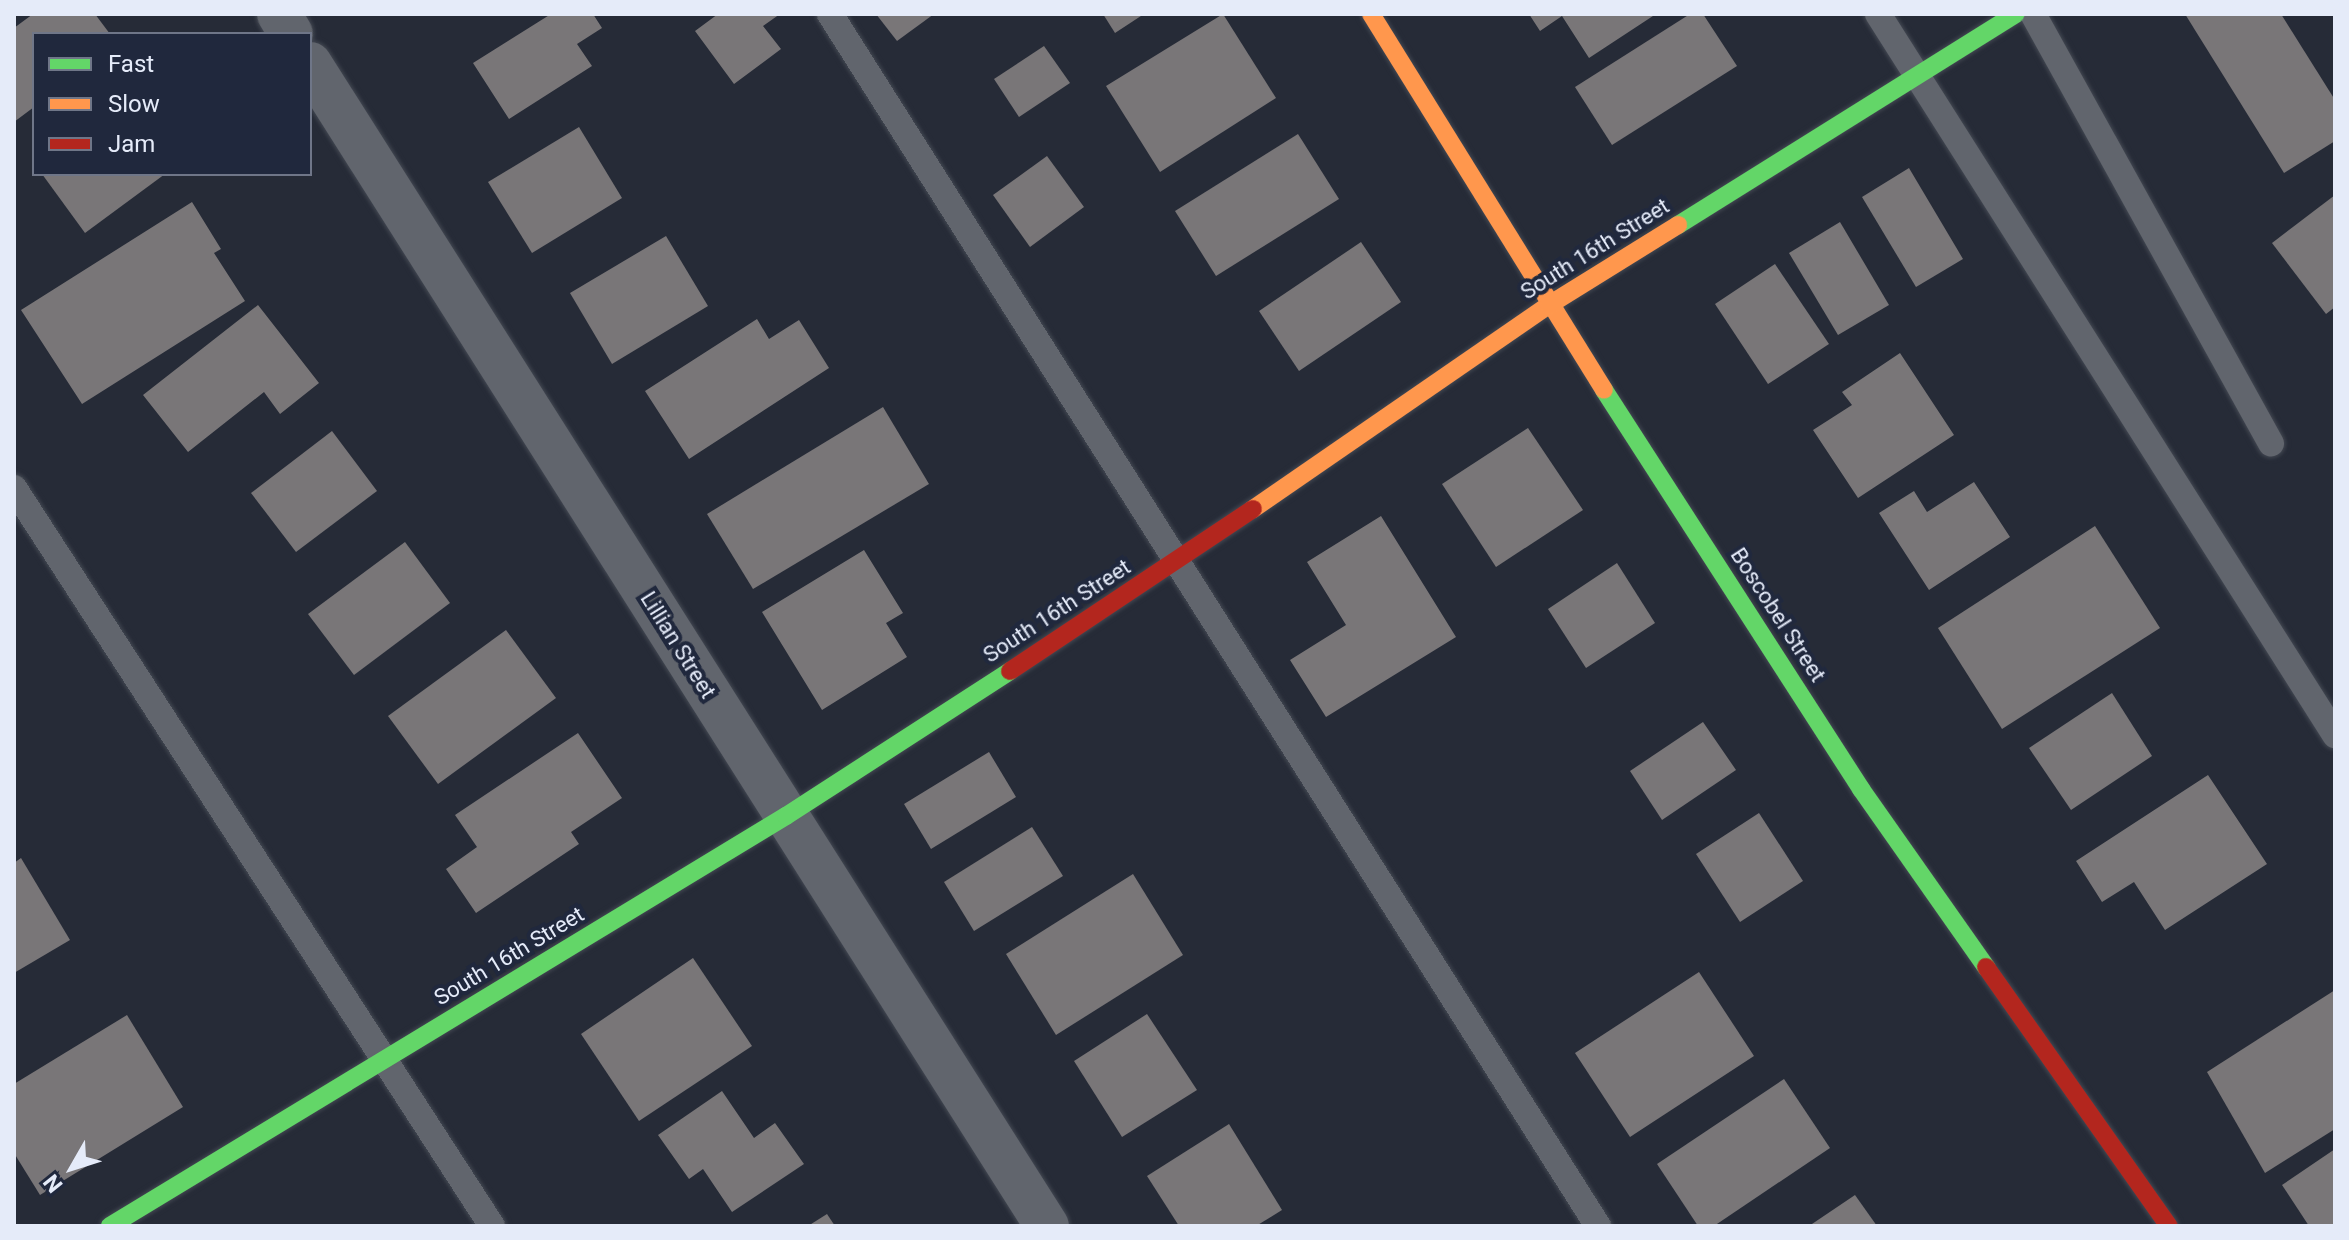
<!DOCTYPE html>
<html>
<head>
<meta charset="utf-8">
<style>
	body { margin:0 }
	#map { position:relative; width:2349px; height:1240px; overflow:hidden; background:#262b37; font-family:Roboto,sans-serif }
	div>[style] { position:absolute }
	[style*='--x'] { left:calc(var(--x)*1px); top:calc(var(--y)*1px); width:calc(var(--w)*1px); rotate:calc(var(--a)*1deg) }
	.building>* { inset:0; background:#797678 }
	.roads { filter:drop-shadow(0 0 2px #434852) drop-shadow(0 0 2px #434852) }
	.lane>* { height:26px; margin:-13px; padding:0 13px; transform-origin:13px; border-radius:13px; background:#61656d }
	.street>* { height:44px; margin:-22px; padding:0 22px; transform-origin:22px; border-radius:22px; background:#61656d }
	.fast>* { height:18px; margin:-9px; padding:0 9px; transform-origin:9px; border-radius:9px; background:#63d668 }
	.slow>* { height:18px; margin:-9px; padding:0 9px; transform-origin:9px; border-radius:9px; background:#ff974d }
	.jam>* { height:18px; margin:-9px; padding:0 9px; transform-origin:9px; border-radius:9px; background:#b3261e }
	span { translate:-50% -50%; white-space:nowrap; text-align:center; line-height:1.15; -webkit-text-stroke:8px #20283d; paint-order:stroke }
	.street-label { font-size:22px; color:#e5ebf9 }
	.frame { position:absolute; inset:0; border:16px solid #e5ebf9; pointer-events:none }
	.legend { position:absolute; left:32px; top:32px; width:280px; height:144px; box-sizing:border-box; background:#20283d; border:2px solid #6f7688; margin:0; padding:10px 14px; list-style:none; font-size:24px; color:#e5ebf9 }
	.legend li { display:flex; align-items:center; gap:16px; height:40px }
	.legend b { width:40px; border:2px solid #6f7688 }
	.north { position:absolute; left:32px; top:1128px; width:80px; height:80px; -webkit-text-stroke:6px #20283d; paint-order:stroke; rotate:231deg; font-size:22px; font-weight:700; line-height:32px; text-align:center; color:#e5ebf9 }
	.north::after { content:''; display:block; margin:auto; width:28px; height:36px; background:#e5ebf9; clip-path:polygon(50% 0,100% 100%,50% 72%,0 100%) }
</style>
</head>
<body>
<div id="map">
	<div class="building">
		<div style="clip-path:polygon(33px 14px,95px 14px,110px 34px,34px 34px,34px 107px,14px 122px,14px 28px)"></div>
		<div style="clip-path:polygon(551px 14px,593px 14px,602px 28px,577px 44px,592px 66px,509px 119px,473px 63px)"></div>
		<div style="clip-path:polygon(718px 14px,780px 14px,763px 26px,781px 49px,734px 84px,695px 31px)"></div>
		<div style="clip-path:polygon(876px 14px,934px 14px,897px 41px)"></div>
		<div style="clip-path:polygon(1103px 14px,1144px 14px,1115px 33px)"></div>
		<div style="clip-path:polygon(1223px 14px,1276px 98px,1160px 172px,1106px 86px)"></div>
		<div style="clip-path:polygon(1529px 14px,1656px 14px,1589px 58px,1562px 16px,1540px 31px)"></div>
		<div style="clip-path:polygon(1690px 14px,1703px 14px,1737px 66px,1612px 145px,1575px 87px)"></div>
		<div style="clip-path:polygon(2185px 14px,2281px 14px,2335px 100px,2335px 141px,2284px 173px)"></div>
		<div style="clip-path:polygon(1044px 46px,1070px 83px,1019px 117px,994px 79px)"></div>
		<div style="clip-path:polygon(579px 127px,622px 198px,532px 253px,488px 182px)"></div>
		<div style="clip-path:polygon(1298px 134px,1339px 199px,1216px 276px,1175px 211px)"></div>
		<div style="clip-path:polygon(1047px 156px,1084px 207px,1030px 247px,993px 195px)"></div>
		<div style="clip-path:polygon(1909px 168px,1963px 259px,1916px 287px,1862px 197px)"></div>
		<div style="clip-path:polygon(42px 174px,165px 174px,85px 233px)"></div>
		<div style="clip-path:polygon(2335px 195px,2335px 307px,2326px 314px,2272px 243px)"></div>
		<div style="clip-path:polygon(192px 202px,221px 249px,214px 253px,245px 301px,82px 404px,21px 310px)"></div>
		<div style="clip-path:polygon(1840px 222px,1889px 305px,1838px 335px,1789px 253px)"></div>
		<div style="clip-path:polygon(666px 236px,708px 306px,612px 364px,570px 293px)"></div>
		<div style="clip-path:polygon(1361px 242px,1401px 302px,1299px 371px,1259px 311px)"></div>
		<div style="clip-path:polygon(1775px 264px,1829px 344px,1768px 384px,1715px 304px)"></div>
		<div style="clip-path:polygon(258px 305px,319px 383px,280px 414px,264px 392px,188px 452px,143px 395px)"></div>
		<div style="clip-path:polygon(757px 319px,769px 339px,799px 320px,829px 368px,689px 459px,645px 391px)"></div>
		<div style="clip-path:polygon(1900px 353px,1954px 435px,1858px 498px,1813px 430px,1852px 405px,1842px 392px)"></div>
		<div style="clip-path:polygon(883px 407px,929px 484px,753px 589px,707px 514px)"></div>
		<div style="clip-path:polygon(1528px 428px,1583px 510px,1496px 567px,1442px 484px)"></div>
		<div style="clip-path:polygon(332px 431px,377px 491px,296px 552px,251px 493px)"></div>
		<div style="clip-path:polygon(1974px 482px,2010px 537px,1929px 590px,1879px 513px,1914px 491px,1927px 512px)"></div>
		<div style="clip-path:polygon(1381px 516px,1456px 637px,1326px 717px,1290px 660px,1346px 625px,1307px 562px)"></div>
		<div style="clip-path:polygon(2095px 526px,2160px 628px,2002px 729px,1938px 628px)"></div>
		<div style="clip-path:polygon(405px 542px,450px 603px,354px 675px,308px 614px)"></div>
		<div style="clip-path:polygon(864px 550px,903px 613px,886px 623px,907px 657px,822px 710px,762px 612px)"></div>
		<div style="clip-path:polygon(1617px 563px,1655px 623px,1586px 668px,1548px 609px)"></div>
		<div style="clip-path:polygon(506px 630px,556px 698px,438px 784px,388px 716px)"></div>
		<div style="clip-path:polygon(2112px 693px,2152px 756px,2071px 810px,2029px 748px)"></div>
		<div style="clip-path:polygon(1703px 722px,1736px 770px,1662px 820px,1630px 771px)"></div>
		<div style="clip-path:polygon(578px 733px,622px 798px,571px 832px,579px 844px,476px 913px,446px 869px,477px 847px,455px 815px)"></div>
		<div style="clip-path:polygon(989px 752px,1016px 797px,931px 849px,904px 804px)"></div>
		<div style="clip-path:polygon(2208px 775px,2267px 864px,2165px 930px,2134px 882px,2102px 902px,2076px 861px)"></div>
		<div style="clip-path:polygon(1759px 813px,1803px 881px,1740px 922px,1696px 854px)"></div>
		<div style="clip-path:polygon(1032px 827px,1063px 876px,974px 931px,944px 882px)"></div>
		<div style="clip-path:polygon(21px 858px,70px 940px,14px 973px,14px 863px)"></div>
		<div style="clip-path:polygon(1133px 874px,1183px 955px,1056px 1035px,1006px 954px)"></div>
		<div style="clip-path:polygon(693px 958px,752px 1046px,639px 1121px,581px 1034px)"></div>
		<div style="clip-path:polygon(1699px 972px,1754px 1056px,1630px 1137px,1575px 1053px)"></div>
		<div style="clip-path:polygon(2335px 990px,2335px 1129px,2265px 1173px,2207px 1072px)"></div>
		<div style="clip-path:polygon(1147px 1014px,1197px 1090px,1122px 1137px,1074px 1061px)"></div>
		<div style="clip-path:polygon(127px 1015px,183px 1107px,40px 1195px,14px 1153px,14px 1084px)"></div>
		<div style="clip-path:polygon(1784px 1079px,1830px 1148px,1714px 1226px,1698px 1226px,1657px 1164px)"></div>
		<div style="clip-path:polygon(722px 1091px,754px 1138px,775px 1123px,804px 1164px,732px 1212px,703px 1169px,689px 1179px,658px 1135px)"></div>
		<div style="clip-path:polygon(1229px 1124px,1282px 1210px,1256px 1226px,1179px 1226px,1147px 1176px)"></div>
		<div style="clip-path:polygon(2335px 1149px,2335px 1226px,2309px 1226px,2282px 1185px)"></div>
		<div style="clip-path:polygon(1855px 1195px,1877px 1226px,1809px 1226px)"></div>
		<div style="clip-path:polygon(827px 1214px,835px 1226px,808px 1226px)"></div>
	</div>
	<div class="roads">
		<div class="lane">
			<div style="--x:830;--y:14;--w:1435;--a:57.64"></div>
			<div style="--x:1878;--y:14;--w:854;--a:57.63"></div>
			<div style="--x:2033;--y:14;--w:491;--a:61"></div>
			<div style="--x:14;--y:488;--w:879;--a:57.07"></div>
		</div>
		<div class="street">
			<div style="--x:279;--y:14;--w:23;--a:59"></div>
			<div style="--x:310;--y:64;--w:1376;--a:57.62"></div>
		</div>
		<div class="fast">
			<div style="--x:1678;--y:225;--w:398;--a:-32"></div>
			<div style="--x:1604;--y:390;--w:475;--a:57.2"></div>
			<div style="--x:1861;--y:789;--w:218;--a:54.9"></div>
			<div style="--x:110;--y:1226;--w:791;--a:-31.24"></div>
			<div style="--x:786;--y:816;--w:267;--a:-32.9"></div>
		</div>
		<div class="slow">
			<div style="--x:1371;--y:14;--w:442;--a:58.2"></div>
			<div style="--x:1253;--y:509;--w:359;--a:-34.6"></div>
			<div style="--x:1549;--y:305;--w:152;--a:-31.8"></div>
		</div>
		<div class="jam">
			<div style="--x:1010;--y:671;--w:292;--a:-33.7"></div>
			<div style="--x:1986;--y:967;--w:317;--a:54.8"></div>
		</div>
	</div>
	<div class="street-label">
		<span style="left:1595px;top:249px;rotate:-32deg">South 16th Street</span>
		<span style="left:1057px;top:611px;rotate:-33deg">South 16th Street</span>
		<span style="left:1778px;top:615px;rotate:57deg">Boscobel Street</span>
		<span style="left:678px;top:645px;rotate:58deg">Lillian Street</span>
		<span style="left:509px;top:956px;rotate:-31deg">South 16th Street</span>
	</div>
	<div class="frame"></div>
	<ul class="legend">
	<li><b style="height:10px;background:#63d668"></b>Fast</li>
	<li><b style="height:10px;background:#ff974d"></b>Slow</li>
	<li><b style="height:10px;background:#b3261e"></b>Jam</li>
	</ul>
	<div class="north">N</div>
</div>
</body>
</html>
